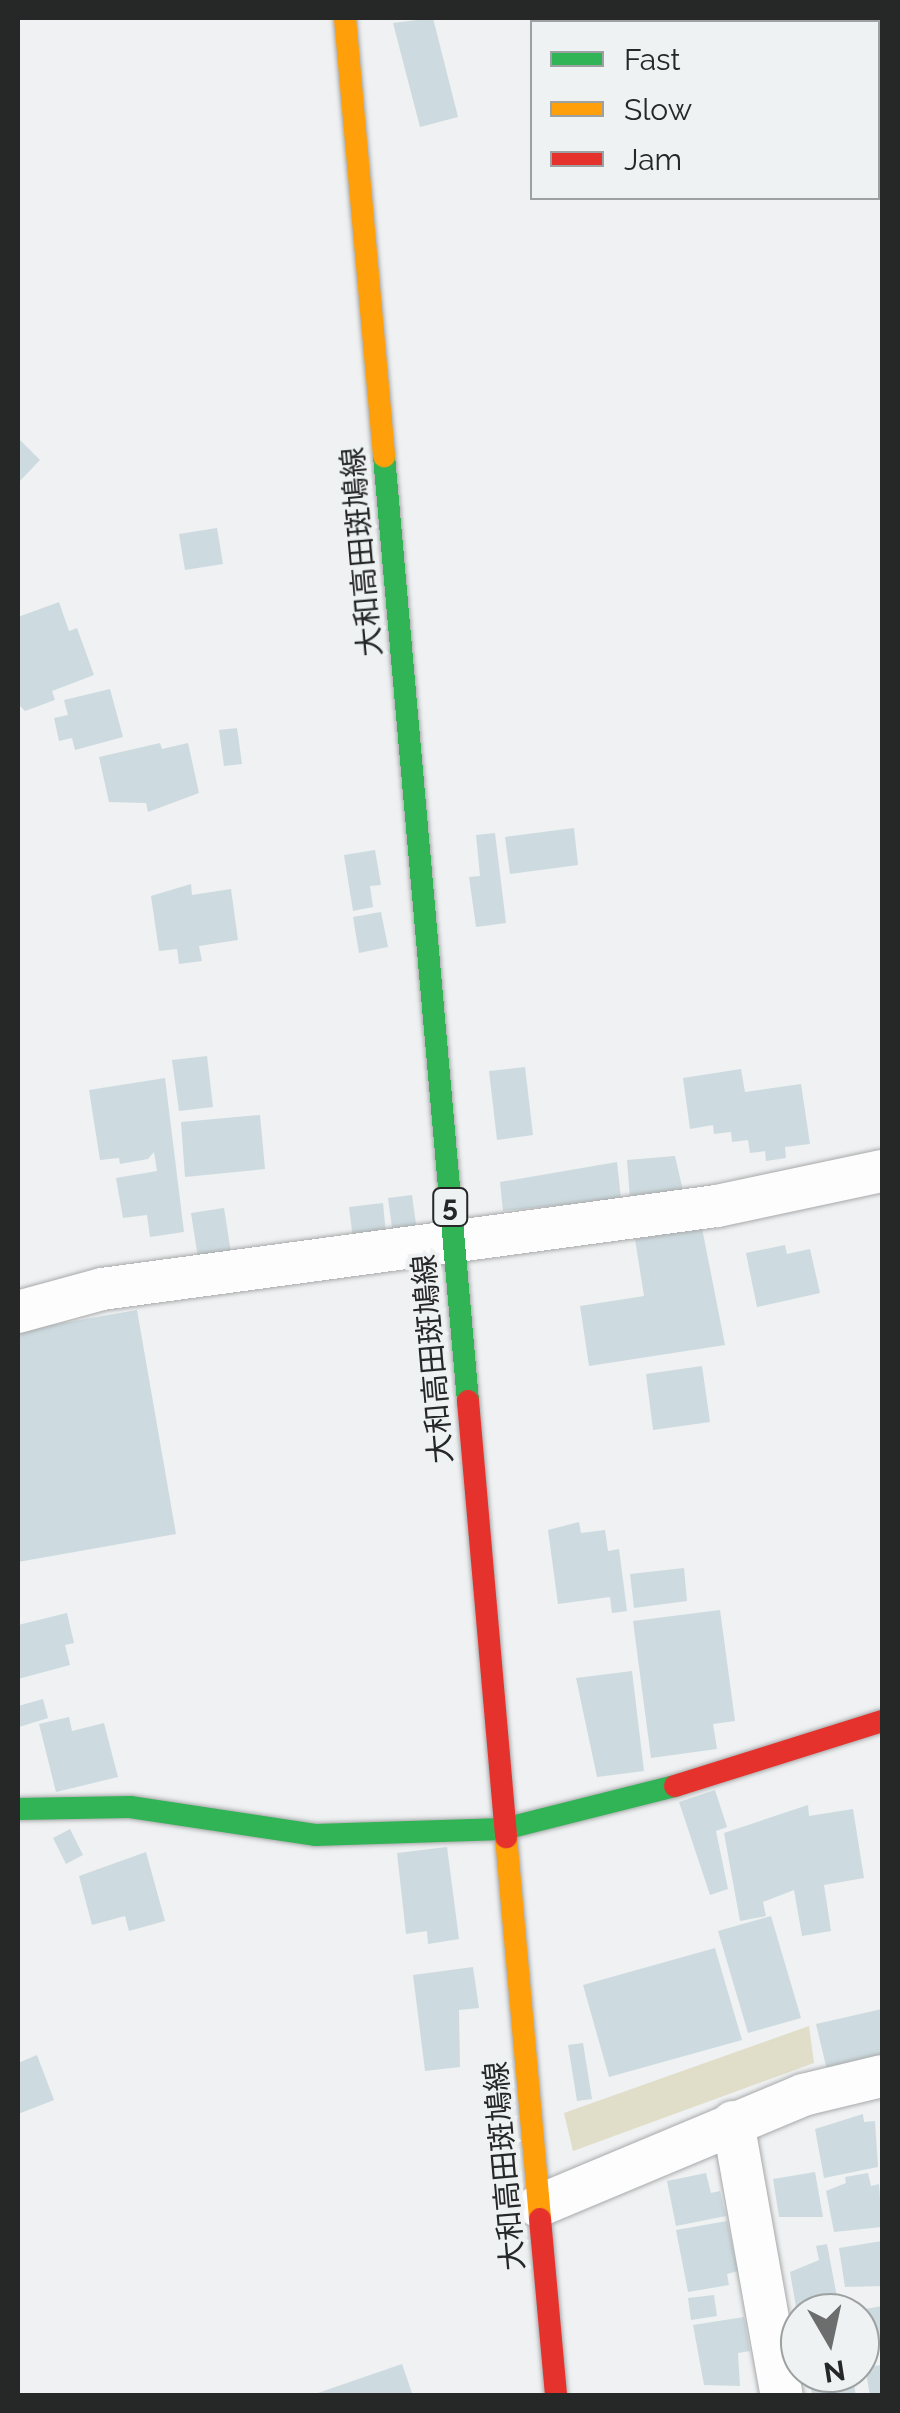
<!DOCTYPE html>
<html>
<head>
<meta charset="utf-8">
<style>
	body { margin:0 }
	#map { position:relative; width:900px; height:2413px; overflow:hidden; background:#eff1f2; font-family:Raleway,"Noto Sans JP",sans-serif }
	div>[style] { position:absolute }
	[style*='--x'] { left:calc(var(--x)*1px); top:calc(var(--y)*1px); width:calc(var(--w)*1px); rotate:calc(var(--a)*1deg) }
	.green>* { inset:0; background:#e0dec9 }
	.building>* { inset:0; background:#cddbe0 }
	.roads { filter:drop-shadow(0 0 2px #a8a9aa) drop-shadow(0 0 2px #a8a9aa) }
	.street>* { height:42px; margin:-21px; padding:0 21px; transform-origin:21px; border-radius:21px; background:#fdfdfd }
	.fast>* { height:22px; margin:-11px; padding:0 11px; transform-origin:11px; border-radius:11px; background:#30b455 }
	.slow>* { height:22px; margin:-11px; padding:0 11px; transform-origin:11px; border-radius:11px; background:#ff9f0a }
	.jam>* { height:22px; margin:-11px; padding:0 11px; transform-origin:11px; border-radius:11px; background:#e5322d }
	span { translate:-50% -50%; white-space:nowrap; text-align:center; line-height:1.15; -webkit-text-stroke:8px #eef2f3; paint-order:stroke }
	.shield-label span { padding:2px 8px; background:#eef2f3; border:2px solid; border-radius:8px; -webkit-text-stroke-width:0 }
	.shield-label { font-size:28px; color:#262727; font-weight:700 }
	.street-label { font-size:30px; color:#262727 }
	.frame { position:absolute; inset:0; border:20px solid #262727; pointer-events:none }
	.legend { position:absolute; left:530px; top:20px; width:350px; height:180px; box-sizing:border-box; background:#eef2f3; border:2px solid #9ea1a1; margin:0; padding:12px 18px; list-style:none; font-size:30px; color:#262727 }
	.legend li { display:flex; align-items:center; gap:20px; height:50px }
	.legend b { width:50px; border:2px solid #9ea1a1 }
	.north { position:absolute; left:780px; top:2293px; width:100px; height:100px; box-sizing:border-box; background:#eef2f3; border:2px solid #9ea1a1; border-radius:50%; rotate:171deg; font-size:28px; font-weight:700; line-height:40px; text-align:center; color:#262727 }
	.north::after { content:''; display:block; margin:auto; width:35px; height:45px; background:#6c6e6e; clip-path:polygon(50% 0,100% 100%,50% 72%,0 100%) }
</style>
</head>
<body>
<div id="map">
	<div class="green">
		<div style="clip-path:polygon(809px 2026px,814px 2063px,573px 2151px,564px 2113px)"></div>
	</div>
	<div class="building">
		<div style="clip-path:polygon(433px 18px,458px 117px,420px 127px,393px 23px)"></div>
		<div style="clip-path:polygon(18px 438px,40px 460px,18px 483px)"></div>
		<div style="clip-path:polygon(217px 528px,223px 564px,185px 570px,179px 534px)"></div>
		<div style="clip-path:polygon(59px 602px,69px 631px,77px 628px,94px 675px,52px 691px,55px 700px,25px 711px,18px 704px,18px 617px)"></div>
		<div style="clip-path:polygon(110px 689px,123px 737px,75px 750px,72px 738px,59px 741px,54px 718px,68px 715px,64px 700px)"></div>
		<div style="clip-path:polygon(237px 728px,242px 764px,224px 766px,219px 730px)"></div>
		<div style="clip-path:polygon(160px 743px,162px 749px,188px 743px,199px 793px,148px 812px,146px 803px,109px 802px,99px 757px)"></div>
		<div style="clip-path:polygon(574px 828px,578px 865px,510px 874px,505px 837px)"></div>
		<div style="clip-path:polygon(495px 833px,506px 923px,476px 927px,469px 877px,480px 876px,476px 835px)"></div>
		<div style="clip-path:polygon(375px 850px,381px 885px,370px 886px,373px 907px,353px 911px,344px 855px)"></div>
		<div style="clip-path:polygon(191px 884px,192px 895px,231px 889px,238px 940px,199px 946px,202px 961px,179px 964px,177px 949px,159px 951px,151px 896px)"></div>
		<div style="clip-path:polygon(381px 912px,388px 947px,359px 953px,353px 917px)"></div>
		<div style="clip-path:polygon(207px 1056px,213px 1107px,179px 1111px,172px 1060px)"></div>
		<div style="clip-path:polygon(525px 1067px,533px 1135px,497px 1140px,489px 1071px)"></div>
		<div style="clip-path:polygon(741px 1069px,745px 1092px,801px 1084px,810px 1144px,785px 1147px,786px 1158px,766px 1161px,765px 1151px,750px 1153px,748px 1140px,732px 1142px,731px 1132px,714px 1134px,713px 1125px,690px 1129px,683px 1078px)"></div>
		<div style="clip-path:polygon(165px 1078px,184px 1232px,150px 1237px,147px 1215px,123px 1218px,116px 1178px,157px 1171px,154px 1152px,148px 1159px,120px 1164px,119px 1158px,100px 1160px,89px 1090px)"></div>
		<div style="clip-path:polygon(260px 1115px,265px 1169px,185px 1177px,181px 1122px)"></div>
		<div style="clip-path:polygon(675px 1156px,684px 1195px,630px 1199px,627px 1160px)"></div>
		<div style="clip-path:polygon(617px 1162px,621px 1199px,503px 1211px,500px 1182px)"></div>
		<div style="clip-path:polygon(412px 1195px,417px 1232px,393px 1235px,388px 1198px)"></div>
		<div style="clip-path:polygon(383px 1203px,386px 1235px,353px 1239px,349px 1207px)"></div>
		<div style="clip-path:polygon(224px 1208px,231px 1253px,198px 1258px,191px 1213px)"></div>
		<div style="clip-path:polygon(702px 1228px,725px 1345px,589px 1366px,580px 1306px,644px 1296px,635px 1239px)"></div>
		<div style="clip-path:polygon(785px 1245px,787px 1254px,810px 1249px,820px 1293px,757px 1307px,746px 1253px)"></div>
		<div style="clip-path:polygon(137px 1310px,176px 1534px,18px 1562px,18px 1331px)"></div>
		<div style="clip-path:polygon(702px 1366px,710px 1422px,653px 1430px,646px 1374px)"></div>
		<div style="clip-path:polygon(579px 1522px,581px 1533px,605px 1530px,608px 1551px,619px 1549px,627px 1611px,612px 1613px,610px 1597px,558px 1604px,548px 1530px)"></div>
		<div style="clip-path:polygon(684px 1568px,687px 1601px,634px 1608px,630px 1574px)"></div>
		<div style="clip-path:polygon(720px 1610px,735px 1721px,713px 1724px,717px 1749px,651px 1758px,633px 1621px)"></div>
		<div style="clip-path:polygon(67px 1613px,74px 1643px,65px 1645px,70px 1665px,18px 1679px,18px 1625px)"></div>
		<div style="clip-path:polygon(632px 1671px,644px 1771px,597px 1777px,576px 1678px)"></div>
		<div style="clip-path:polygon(43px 1699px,48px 1718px,19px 1727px,18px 1706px)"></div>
		<div style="clip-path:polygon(69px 1717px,72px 1731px,104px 1723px,118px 1777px,56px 1792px,39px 1724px)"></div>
		<div style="clip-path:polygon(715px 1790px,727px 1827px,716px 1831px,728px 1889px,710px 1895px,679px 1802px)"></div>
		<div style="clip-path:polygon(808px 1805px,809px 1816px,853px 1809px,864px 1878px,824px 1885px,831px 1931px,802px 1936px,794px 1890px,763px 1902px,766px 1916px,740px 1921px,724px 1833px)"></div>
		<div style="clip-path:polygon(70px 1829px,83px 1855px,66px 1864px,53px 1838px)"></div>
		<div style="clip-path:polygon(447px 1847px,459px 1939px,428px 1944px,427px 1931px,406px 1934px,397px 1853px)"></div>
		<div style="clip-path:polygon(146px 1852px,165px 1921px,129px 1931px,125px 1916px,92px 1925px,79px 1876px)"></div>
		<div style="clip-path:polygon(771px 1916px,801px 2018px,748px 2033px,718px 1931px)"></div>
		<div style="clip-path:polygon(715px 1948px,742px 2040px,609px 2077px,583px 1985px)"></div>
		<div style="clip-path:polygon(473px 1967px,479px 2008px,459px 2010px,460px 2067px,425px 2071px,413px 1975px)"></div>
		<div style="clip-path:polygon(882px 2009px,882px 2057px,827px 2070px,816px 2024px)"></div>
		<div style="clip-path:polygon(583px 2043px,592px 2099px,577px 2101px,568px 2045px)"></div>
		<div style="clip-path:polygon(37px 2055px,54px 2100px,18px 2114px,18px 2063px)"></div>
		<div style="clip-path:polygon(863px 2114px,864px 2122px,875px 2121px,878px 2167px,824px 2178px,815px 2129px)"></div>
		<div style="clip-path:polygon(815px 2172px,823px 2217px,779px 2217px,773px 2179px)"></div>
		<div style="clip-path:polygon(706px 2173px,711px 2193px,720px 2191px,726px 2216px,676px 2226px,667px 2181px)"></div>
		<div style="clip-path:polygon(868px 2173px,871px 2186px,879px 2184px,882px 2227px,834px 2232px,826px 2191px,846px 2183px,845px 2177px)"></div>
		<div style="clip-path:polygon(727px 2221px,738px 2271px,727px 2274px,729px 2285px,688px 2292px,676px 2230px)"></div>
		<div style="clip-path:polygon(882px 2241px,882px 2286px,845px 2287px,839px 2248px)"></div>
		<div style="clip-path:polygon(827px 2244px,840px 2313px,797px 2313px,790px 2272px,819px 2260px,816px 2246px)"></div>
		<div style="clip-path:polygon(714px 2295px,717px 2316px,691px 2320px,688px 2298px)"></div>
		<div style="clip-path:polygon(882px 2306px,882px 2344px,860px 2348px,860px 2310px)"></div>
		<div style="clip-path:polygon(744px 2317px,750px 2351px,738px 2353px,740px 2386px,704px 2385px,693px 2325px)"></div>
		<div style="clip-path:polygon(402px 2364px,413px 2396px,312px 2396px,312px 2395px)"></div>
		<div style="clip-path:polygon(882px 2365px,882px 2396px,870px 2396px,865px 2367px)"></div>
		<div style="clip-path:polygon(852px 2373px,856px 2396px,812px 2396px,809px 2375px)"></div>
	</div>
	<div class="roads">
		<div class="street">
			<div style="--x:18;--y:1312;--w:87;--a:-15.3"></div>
			<div style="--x:102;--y:1289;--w:621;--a:-7.69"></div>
			<div style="--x:717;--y:1206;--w:169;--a:-12"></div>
			<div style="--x:733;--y:2122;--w:278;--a:79.9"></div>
			<div style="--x:538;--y:2206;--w:287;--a:-22.7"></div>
			<div style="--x:803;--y:2095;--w:81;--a:-13.5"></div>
		</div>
		<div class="fast">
			<div style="--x:384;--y:456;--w:949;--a:84.92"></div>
			<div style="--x:18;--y:1809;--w:112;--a:-1"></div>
			<div style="--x:130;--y:1807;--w:187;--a:8.6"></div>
			<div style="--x:315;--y:1835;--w:189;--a:-1.8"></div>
			<div style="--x:504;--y:1829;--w:176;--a:-14.1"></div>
		</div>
		<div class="slow">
			<div style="--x:345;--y:18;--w:440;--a:84.9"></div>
			<div style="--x:506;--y:1837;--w:384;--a:84.9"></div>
		</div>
		<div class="jam">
			<div style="--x:468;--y:1401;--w:438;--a:85"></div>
			<div style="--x:675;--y:1786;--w:217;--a:-17.4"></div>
			<div style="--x:540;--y:2219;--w:178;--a:84.8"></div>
		</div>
	</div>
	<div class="shield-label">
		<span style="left:450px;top:1207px">5</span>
	</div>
	<div class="street-label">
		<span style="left:362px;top:552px;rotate:-95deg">大和高田斑鳩線</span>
		<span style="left:433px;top:1359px;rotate:-95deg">大和高田斑鳩線</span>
		<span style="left:505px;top:2166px;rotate:-95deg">大和高田斑鳩線</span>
	</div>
	<div class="frame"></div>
	<ul class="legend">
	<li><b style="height:12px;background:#30b455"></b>Fast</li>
	<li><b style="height:12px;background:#ff9f0a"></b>Slow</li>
	<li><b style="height:12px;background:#e5322d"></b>Jam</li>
	</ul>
	<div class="north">N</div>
</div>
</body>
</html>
